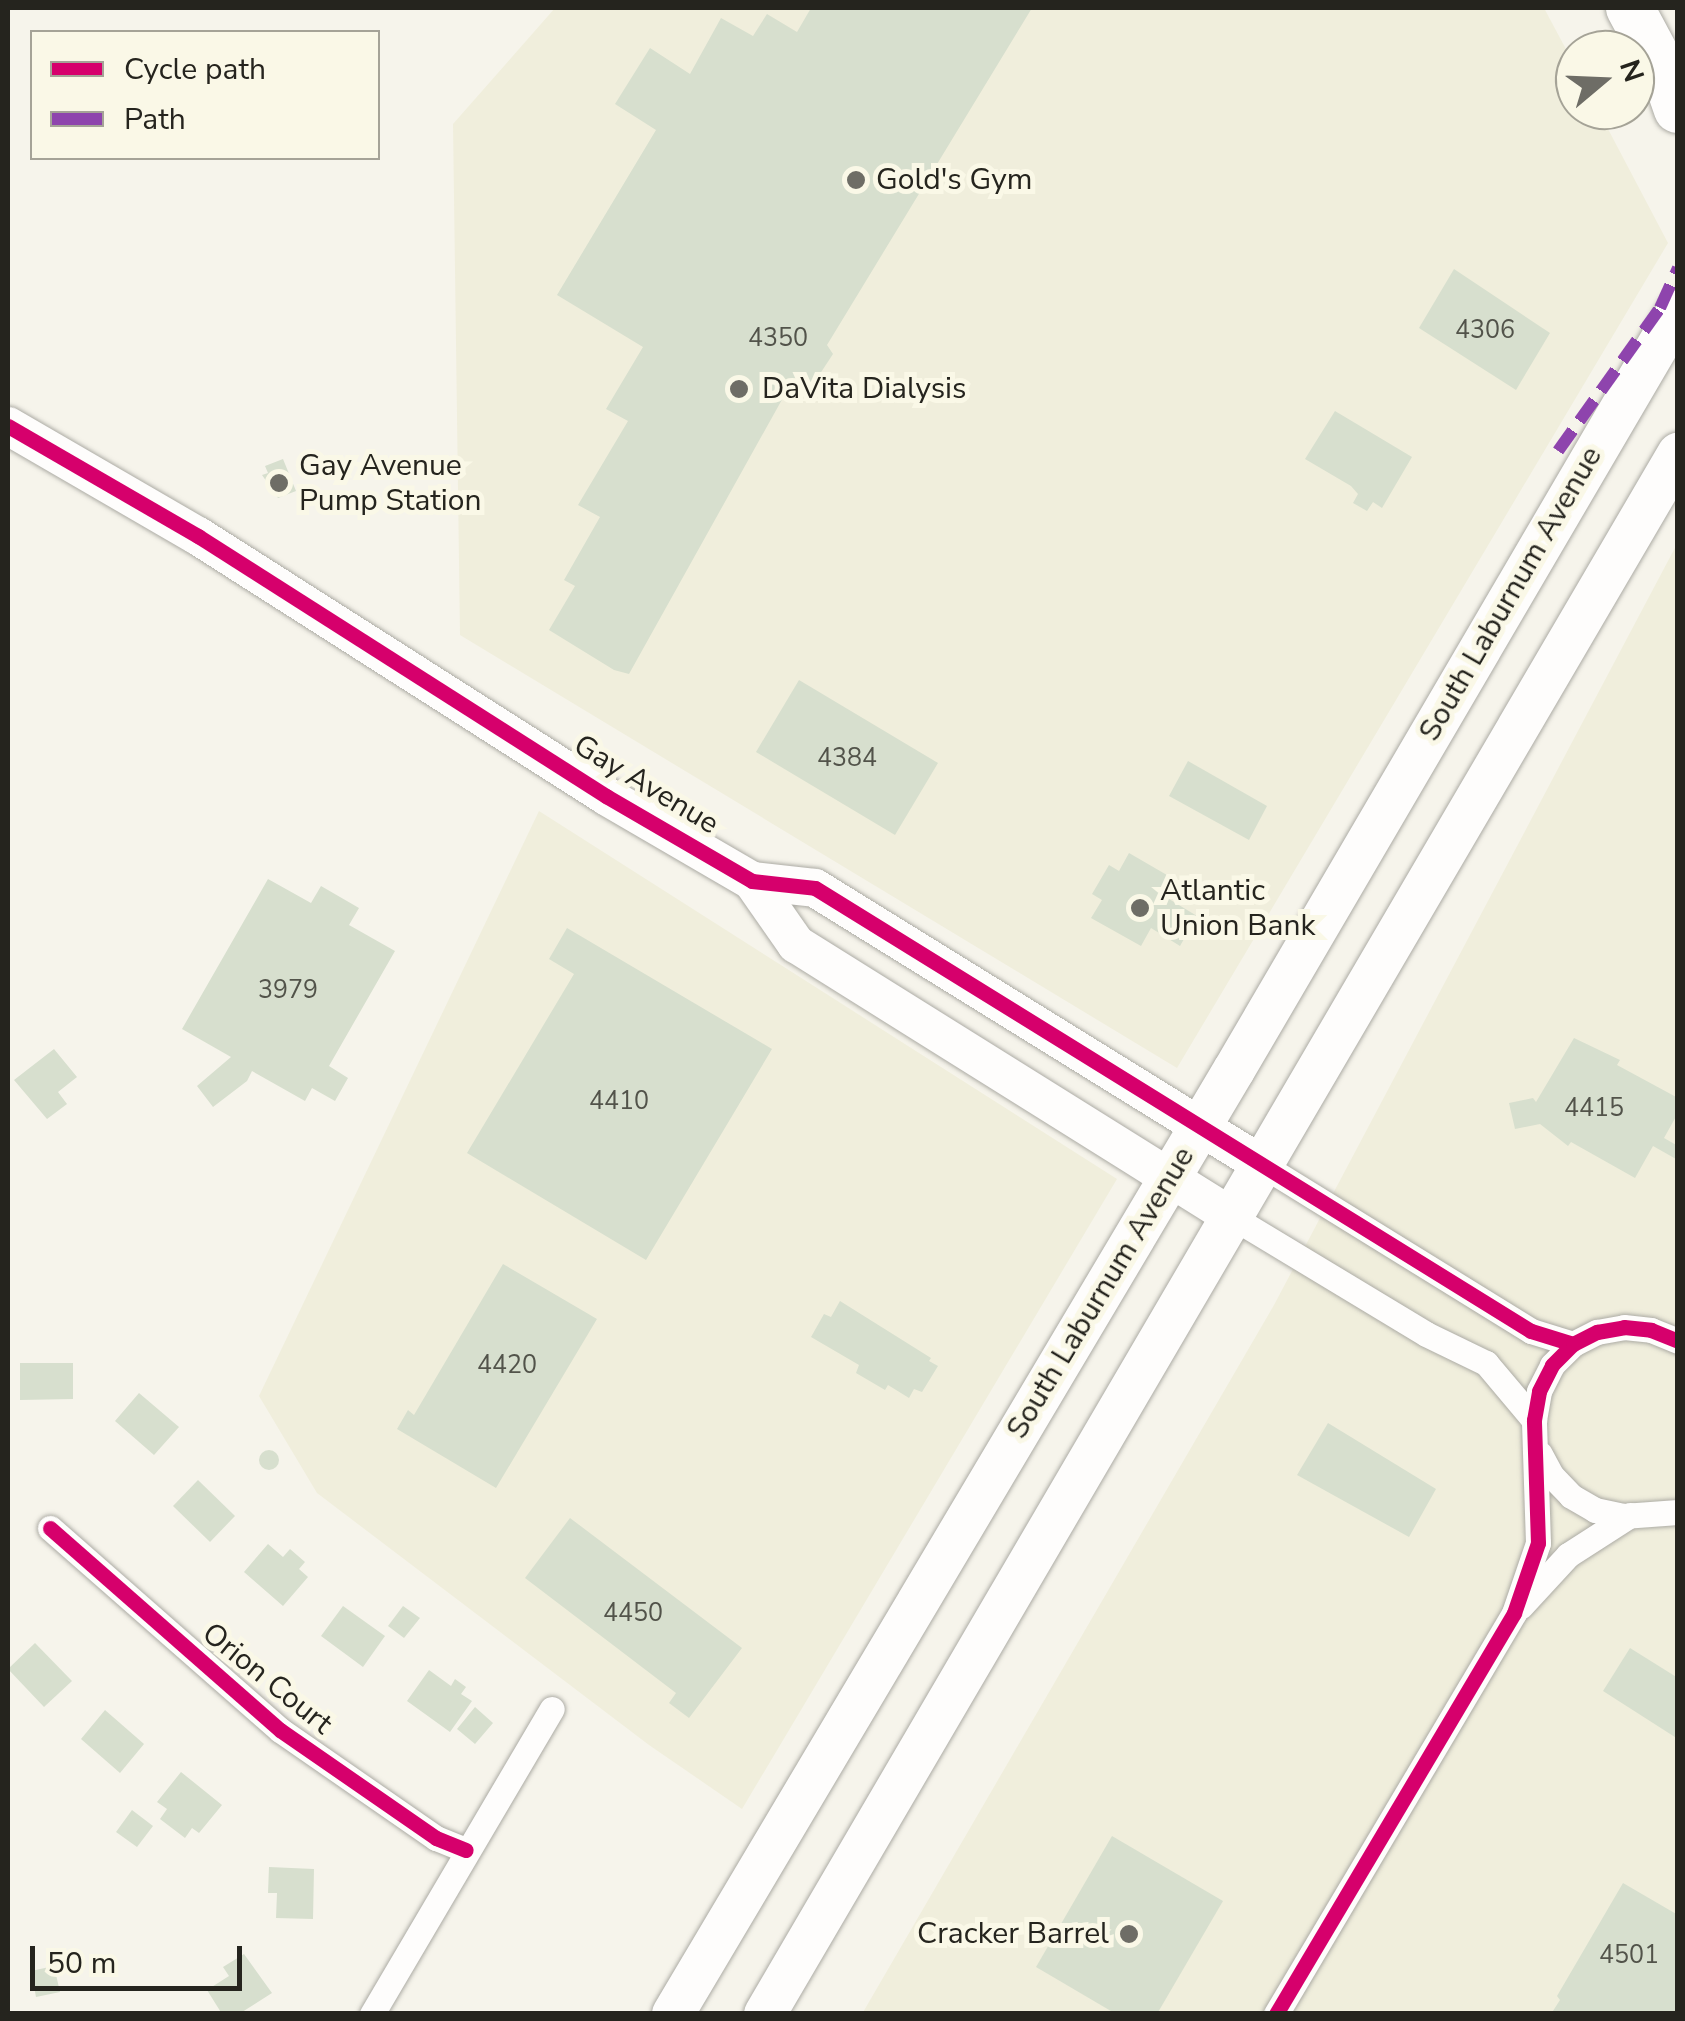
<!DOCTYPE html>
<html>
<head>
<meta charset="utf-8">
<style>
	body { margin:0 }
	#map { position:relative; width:1685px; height:2021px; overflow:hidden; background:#f6f4eb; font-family:"Nunito Sans",sans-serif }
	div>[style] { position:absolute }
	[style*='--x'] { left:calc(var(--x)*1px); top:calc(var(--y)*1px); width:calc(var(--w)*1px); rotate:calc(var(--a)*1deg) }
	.built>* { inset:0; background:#f0eedc }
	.building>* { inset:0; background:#d7dfce }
	.round { border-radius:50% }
	.roads { filter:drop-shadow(0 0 2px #acaba4) drop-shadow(0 0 2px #acaba4) }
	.street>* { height:25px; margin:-12.5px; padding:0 12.5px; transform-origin:12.5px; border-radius:12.5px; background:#fefdfc }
	.secondary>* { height:38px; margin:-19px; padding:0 19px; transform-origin:19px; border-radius:19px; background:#fefdfc }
	.primary>* { height:42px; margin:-21px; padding:0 21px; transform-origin:21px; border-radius:21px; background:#fefdfc }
	.highway>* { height:48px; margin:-24px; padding:0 24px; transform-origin:24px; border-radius:24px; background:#fefdfc }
	.quiet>* { height:12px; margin-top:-6px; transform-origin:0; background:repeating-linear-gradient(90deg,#8e44ad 0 25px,transparent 0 37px) }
	.cycleway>* { height:15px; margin:-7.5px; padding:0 7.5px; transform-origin:7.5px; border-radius:7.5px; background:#d6006c }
	.dots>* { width:28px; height:28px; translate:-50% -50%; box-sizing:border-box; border:5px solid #faf8e7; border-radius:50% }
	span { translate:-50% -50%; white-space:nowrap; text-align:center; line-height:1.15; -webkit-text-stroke:10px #faf8e7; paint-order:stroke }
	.number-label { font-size:25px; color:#52534a }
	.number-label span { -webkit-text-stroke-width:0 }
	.poi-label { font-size:30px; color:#25241e }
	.left { translate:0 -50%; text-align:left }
	.right { translate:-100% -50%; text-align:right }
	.street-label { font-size:30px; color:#25241e }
	.frame { position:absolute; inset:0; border:10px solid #25241e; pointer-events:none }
	.legend { position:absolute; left:30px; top:30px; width:350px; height:130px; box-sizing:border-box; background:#faf8e7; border:2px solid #a5a397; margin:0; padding:12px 18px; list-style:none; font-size:30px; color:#25241e }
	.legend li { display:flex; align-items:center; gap:20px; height:50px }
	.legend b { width:50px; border:2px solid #a5a397 }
	.north { position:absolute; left:1555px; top:30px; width:100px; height:100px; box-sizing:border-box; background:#faf8e7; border:2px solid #a5a397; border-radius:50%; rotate:71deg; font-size:28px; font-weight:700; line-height:40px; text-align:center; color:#25241e }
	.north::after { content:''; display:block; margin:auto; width:35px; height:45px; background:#6e6d66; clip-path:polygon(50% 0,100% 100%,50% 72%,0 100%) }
	.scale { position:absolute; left:30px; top:1946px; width:212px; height:45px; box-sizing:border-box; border:5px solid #25241e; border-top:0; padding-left:12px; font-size:30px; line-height:35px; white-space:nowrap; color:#25241e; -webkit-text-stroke:8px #faf8e7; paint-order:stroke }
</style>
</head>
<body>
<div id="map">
	<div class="built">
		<div style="clip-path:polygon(555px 8px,1544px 8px,1575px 66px,1575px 110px,1598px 110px,1668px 243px,1177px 1068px,460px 635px,453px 124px)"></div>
		<div style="clip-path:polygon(1677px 544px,1677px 2013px,862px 2014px,1274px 1305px)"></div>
		<div style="clip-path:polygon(539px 811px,1117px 1179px,742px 1809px,649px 1745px,317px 1493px,259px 1396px)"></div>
	</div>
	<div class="building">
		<div style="clip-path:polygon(811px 8px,1032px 8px,827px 345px,833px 354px,812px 386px,803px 386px,796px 400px,784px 396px,629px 674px,614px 670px,549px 630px,575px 586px,564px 580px,600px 517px,578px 505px,628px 421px,606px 409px,643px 347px,557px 295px,656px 130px,615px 104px,650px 48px,690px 74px,721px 18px,753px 36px,767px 14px,797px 32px)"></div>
		<div style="clip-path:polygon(1454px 269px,1550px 333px,1516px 390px,1419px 328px)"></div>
		<div style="clip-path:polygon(1335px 411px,1412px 457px,1382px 508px,1373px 502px,1367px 511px,1353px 503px,1358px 494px,1351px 486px,1305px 459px)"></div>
		<div style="clip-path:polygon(283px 459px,296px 491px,278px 498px,262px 475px,268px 473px,265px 466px)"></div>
		<div style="clip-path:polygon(799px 680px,938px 763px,895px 835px,756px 752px)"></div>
		<div style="clip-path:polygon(1188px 761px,1267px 806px,1249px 840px,1169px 796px)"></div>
		<div style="clip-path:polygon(1129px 853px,1179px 882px,1169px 899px,1197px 916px,1180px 946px,1151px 928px,1141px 946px,1091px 918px,1102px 900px,1092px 894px,1109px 865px,1119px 871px)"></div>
		<div style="clip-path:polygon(268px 879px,311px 903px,321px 886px,359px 908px,349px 925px,395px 951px,329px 1066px,348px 1078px,335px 1101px,312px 1088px,305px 1101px,252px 1071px,247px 1081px,213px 1107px,197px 1086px,231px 1057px,182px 1029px)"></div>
		<div style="clip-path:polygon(567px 928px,772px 1049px,646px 1260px,467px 1153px,574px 974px,549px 959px)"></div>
		<div style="clip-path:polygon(1574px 1038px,1620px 1060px,1617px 1065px,1678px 1098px,1678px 1113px,1664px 1138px,1678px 1146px,1676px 1159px,1653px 1146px,1635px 1178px,1571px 1142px,1568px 1146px,1540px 1124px,1515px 1129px,1509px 1103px,1533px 1098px,1536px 1102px)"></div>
		<div style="clip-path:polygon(54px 1049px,77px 1077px,58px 1092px,67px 1104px,47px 1119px,14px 1080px)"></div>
		<div style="clip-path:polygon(503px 1264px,597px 1319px,496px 1488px,397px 1429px,408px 1410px,414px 1415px)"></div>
		<div style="clip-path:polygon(840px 1301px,931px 1358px,929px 1361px,938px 1366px,922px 1392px,914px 1389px,909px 1398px,888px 1385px,885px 1390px,856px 1373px,859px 1365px,811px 1337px,824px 1314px,831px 1317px)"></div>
		<div style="clip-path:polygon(20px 1363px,73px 1363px,73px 1399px,20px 1400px)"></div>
		<div style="clip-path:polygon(139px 1393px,179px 1427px,154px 1455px,115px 1421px)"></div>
		<div style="clip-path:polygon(1328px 1423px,1436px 1489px,1409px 1537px,1297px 1475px)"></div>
		<div class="round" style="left:259px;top:1450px;width:20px;height:20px"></div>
		<div style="clip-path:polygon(198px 1480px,235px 1516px,210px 1542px,173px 1506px)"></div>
		<div style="clip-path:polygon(570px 1518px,742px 1648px,689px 1718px,669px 1703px,676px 1693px,525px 1578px)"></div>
		<div style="clip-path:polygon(268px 1544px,283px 1557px,290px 1549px,305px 1562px,299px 1569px,308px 1577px,283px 1606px,244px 1572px)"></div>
		<div style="clip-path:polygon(343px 1606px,385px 1636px,363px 1667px,321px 1636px)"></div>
		<div style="clip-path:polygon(403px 1606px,420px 1618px,404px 1638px,388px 1626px)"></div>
		<div style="clip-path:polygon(35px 1643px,72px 1681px,44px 1707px,8px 1669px)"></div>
		<div style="clip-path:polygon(1630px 1648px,1678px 1678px,1678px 1739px,1603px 1691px)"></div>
		<div style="clip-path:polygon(429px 1670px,451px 1686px,455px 1679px,466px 1687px,461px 1694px,472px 1701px,450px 1732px,407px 1701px)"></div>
		<div style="clip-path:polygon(475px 1707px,493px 1723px,475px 1744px,457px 1729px)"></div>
		<div style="clip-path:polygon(105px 1710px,144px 1744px,120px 1773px,81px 1739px)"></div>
		<div style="clip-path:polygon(181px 1772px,222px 1805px,199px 1833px,192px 1828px,185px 1838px,160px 1819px,167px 1809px,157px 1802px)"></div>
		<div style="clip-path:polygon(132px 1810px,153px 1826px,137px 1847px,116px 1832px)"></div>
		<div style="clip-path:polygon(1112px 1836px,1223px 1901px,1157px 2014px,1116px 2014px,1036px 1967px)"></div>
		<div style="clip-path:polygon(269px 1867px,314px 1869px,313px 1919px,276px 1918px,277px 1893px,268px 1893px)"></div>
		<div style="clip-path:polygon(1623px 1883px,1678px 1915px,1678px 2014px,1551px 2014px,1560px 2000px,1557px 1996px)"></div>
		<div style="clip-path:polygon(244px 1954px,272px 1993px,239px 2014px,222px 2014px,207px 1990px,229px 1976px,223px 1967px)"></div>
		<div style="clip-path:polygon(54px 1966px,60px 1992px,36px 1997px,31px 1971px)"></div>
	</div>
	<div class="roads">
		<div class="street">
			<div style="--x:1264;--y:1166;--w:314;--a:31.7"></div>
			<div style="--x:1531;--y:1331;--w:44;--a:17.2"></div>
			<div style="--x:1234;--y:1218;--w:224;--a:31.1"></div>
			<div style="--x:1426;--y:1334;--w:67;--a:25.8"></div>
			<div style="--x:1486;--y:1363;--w:75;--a:49.9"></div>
			<div style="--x:1540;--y:1454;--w:24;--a:62"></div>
			<div style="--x:1551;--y:1475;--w:29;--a:46"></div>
			<div style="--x:1571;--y:1496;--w:28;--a:30"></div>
			<div style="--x:1595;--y:1510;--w:29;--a:12"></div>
			<div style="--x:1623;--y:1516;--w:55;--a:-4.2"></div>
			<div style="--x:50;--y:1528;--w:306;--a:41.3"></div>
			<div style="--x:280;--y:1730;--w:190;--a:34.7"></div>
			<div style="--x:436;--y:1838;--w:32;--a:22"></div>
			<div style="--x:1521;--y:1606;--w:69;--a:-47.3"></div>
			<div style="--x:1568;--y:1555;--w:74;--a:-32.8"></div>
			<div style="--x:372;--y:2014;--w:354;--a:-59.5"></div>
			<div style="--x:1276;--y:2014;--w:466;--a:-59.3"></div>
			<div style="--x:1514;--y:1613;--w:74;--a:-71.1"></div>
			<div style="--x:1538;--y:1543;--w:123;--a:-91.9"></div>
			<div style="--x:1534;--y:1420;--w:29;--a:-80"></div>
			<div style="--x:1539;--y:1391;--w:29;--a:-63"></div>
			<div style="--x:1552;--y:1365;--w:30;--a:-45"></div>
			<div style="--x:1573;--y:1344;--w:27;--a:-27"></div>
			<div style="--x:1597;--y:1332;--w:27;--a:-10"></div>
			<div style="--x:1624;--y:1327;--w:27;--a:6"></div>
			<div style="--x:1651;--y:1330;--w:29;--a:22"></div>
		</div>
		<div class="secondary">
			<div style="--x:8;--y:426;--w:220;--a:30.1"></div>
			<div style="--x:198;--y:536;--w:484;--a:32.5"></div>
			<div style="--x:606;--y:796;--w:169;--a:30.2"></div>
			<div style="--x:752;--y:881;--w:63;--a:6.3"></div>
			<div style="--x:815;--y:888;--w:528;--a:31.76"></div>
			<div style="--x:752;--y:881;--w:77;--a:55.1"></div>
			<div style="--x:796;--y:944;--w:517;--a:32.03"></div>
		</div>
		<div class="primary">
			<div style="--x:673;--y:2014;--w:1098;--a:-59.28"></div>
			<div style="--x:1234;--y:1070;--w:879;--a:-59.67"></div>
			<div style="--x:765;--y:2014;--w:1808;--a:-59.66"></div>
		</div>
		<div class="highway">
			<div style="--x:1630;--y:8;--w:76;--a:61.8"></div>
			<div style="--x:1666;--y:75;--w:36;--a:71"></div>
		</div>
	</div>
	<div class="quiet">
		<div style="--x:1558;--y:451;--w:176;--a:-54.5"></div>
		<div style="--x:1660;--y:308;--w:44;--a:-65.8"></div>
	</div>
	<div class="cycleway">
		<div style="--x:8;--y:426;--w:220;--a:30.1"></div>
		<div style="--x:198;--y:536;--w:484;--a:32.5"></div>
		<div style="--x:606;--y:796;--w:169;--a:30.2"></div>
		<div style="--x:752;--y:881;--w:63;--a:6.3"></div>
		<div style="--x:815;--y:888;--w:842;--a:31.75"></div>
		<div style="--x:1531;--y:1331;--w:44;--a:17.2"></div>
		<div style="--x:50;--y:1528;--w:306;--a:41.3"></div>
		<div style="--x:280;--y:1730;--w:190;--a:34.7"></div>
		<div style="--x:436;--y:1838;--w:32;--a:22"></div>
		<div style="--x:1276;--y:2014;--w:466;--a:-59.3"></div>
		<div style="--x:1514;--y:1613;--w:74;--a:-71.1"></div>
		<div style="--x:1538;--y:1543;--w:123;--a:-91.9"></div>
		<div style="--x:1534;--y:1420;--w:29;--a:-80"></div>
		<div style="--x:1539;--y:1391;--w:29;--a:-63"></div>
		<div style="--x:1552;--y:1365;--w:30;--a:-45"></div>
		<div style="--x:1573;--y:1344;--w:27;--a:-27"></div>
		<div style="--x:1597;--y:1332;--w:27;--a:-10"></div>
		<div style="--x:1624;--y:1327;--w:27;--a:6"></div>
		<div style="--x:1651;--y:1330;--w:29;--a:22"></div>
	</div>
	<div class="dots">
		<div style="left:856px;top:180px;background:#6e6d66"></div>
		<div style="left:739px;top:389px;background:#6e6d66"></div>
		<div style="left:279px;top:483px;background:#6e6d66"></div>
		<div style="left:1140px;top:908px;background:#6e6d66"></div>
		<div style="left:1129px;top:1934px;background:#6e6d66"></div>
	</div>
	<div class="number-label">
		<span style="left:1485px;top:330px">4306</span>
		<span style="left:778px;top:338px">4350</span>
		<span style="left:847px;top:758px">4384</span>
		<span style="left:288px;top:990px">3979</span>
		<span style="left:619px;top:1101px">4410</span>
		<span style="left:1594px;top:1108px">4415</span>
		<span style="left:507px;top:1365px">4420</span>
		<span style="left:633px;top:1613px">4450</span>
		<span style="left:1629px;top:1955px">4501</span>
	</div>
	<div class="poi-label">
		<span class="left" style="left:876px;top:180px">Gold's Gym</span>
		<span class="left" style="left:762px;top:389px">DaVita Dialysis</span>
		<span class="left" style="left:299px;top:483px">Gay Avenue<br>Pump Station</span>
		<span class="left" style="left:1160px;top:908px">Atlantic<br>Union Bank</span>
		<span class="right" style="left:1109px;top:1934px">Cracker Barrel</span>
	</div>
	<div class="street-label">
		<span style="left:1511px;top:594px;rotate:-60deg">South Laburnum Avenue</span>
		<span style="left:646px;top:785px;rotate:31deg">Gay Avenue</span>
		<span style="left:1101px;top:1293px;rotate:-59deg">South Laburnum Avenue</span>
		<span style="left:267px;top:1679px;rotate:39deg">Orion Court</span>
	</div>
	<div class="frame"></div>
	<ul class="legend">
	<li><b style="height:12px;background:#d6006c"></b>Cycle path</li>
	<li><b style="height:12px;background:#8e44ad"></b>Path</li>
	</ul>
	<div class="north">N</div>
	<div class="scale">50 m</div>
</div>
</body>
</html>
